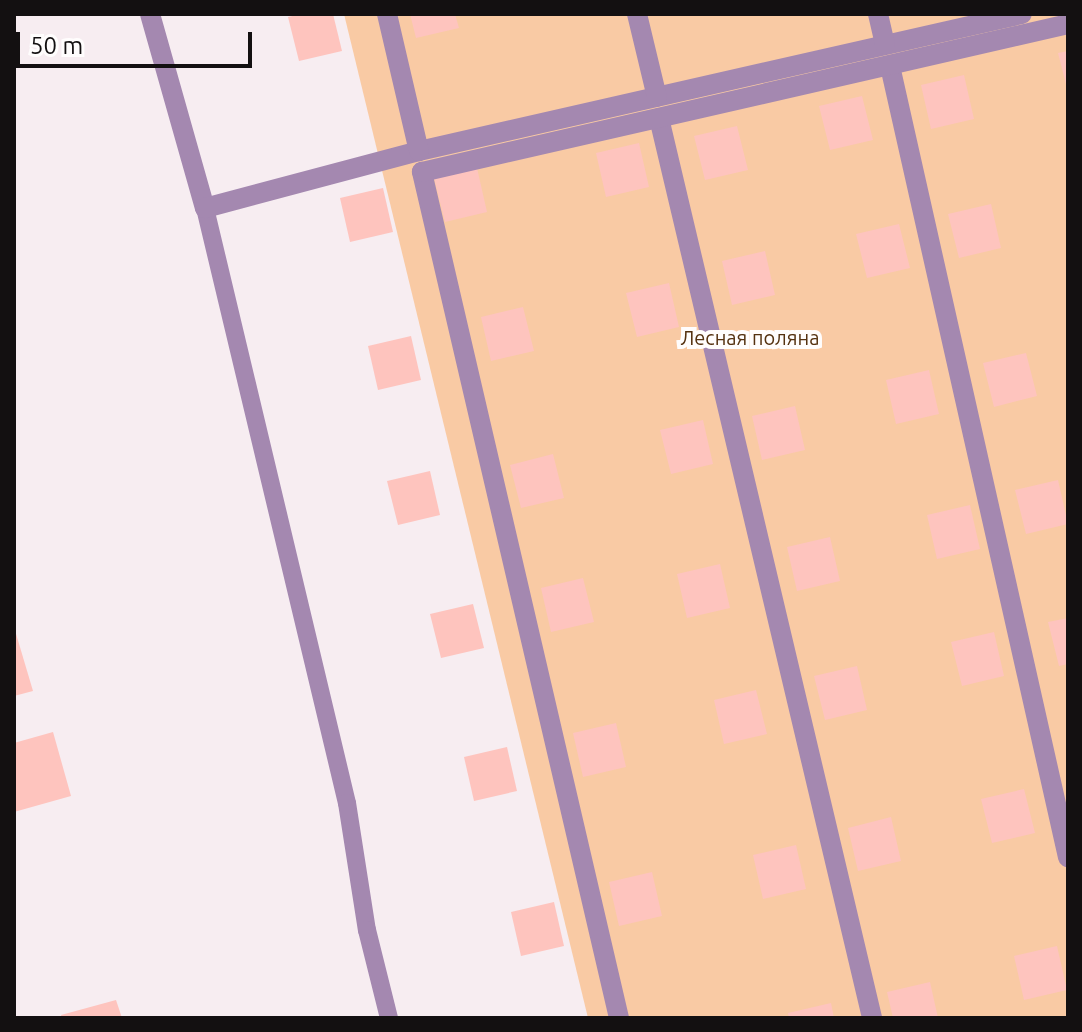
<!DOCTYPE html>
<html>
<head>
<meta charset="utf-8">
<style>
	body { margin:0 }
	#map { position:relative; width:1082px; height:1032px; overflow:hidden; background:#f7edf1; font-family:Ubuntu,sans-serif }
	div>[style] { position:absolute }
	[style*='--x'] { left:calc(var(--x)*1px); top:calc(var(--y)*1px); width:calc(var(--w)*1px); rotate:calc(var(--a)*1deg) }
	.green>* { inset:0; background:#f9caa4 }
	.building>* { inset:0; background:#fec4be }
	.lane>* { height:18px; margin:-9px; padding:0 9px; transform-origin:9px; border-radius:9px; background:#a488b0 }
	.street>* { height:20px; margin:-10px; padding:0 10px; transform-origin:10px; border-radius:10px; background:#a488b0 }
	span { translate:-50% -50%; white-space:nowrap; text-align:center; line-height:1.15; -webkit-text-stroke:8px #fffdfd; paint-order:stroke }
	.park-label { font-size:20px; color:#553211 }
	.frame { position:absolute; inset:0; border:16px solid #131011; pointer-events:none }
	.scale { position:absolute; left:16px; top:32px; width:236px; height:36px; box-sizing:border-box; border:4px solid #131011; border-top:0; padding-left:10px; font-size:24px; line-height:28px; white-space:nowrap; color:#131011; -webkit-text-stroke:6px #fffdfd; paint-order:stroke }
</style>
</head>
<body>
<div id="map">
	<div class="green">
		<div style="clip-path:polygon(344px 14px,1068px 14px,1068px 1018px,588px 1018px)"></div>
	</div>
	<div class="building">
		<div style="clip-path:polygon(301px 14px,333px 14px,342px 51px,299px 61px,288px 17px)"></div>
		<div style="clip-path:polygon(410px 14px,455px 14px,459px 28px,416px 38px)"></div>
		<div style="clip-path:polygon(1068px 51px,1068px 88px,1067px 88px,1058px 53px)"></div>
		<div style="clip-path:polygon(964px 75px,974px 119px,931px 129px,921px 85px)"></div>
		<div style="clip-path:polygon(862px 96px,873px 140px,830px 150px,819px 106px)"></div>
		<div style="clip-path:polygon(737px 126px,748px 170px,705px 180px,694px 136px)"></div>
		<div style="clip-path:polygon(639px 143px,649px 187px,606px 197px,596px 153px)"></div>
		<div style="clip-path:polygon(477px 168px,487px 212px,445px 222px,434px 178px)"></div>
		<div style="clip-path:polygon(383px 188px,393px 232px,350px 242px,340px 198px)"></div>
		<div style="clip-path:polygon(991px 204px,1001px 248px,959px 258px,948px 214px)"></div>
		<div style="clip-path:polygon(899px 224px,910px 268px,867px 278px,856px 234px)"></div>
		<div style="clip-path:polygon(765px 251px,775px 295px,732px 305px,722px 261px)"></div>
		<div style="clip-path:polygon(669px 283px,679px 327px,637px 337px,626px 293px)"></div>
		<div style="clip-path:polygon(523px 307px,534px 351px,491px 361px,481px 317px)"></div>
		<div style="clip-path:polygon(411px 336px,421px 380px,378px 390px,368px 346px)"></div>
		<div style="clip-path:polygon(1026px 353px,1037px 396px,994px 407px,983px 363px)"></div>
		<div style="clip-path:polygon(929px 370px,939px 414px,896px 424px,886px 380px)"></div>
		<div style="clip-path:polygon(795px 406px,805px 450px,762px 460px,752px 416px)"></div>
		<div style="clip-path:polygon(703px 420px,713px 464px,671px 474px,660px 430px)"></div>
		<div style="clip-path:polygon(553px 454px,564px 498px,521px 508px,510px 465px)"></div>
		<div style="clip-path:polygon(430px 471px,440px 515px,398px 525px,387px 481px)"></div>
		<div style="clip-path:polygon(1058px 480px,1068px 524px,1026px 534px,1015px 490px)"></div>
		<div style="clip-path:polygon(970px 505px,980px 549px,937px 559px,927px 515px)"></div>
		<div style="clip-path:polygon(830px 537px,840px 581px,797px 591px,787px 547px)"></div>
		<div style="clip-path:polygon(720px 564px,730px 608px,687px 618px,677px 574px)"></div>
		<div style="clip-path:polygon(583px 578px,594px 622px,551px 632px,541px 588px)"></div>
		<div style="clip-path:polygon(473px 604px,484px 648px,441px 658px,430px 614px)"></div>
		<div style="clip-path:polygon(1068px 618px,1068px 664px,1059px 666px,1048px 622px)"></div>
		<div style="clip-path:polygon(14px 627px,33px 691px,14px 696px)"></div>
		<div style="clip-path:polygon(994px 632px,1004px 676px,962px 686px,951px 642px)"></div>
		<div style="clip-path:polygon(857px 666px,867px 710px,825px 720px,814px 676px)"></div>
		<div style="clip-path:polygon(756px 690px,767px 734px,724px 744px,714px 700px)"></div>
		<div style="clip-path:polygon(616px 723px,626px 767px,583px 777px,573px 733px)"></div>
		<div style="clip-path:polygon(53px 732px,71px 796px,14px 812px,14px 743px)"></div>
		<div style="clip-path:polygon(507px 747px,517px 791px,474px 801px,464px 757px)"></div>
		<div style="clip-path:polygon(1024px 789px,1035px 833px,992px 843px,981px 799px)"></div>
		<div style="clip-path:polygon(891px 817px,901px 861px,858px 871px,848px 828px)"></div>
		<div style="clip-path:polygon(796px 845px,806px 889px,763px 899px,753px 855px)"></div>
		<div style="clip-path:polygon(652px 872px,662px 916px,619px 926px,609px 882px)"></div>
		<div style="clip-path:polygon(554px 902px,564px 946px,521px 956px,511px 912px)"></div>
		<div style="clip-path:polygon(1057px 946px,1067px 990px,1024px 1000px,1014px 956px)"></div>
		<div style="clip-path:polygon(930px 982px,938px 1018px,893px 1018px,887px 992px)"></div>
		<div style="clip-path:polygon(116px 1000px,122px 1018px,62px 1018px,61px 1015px)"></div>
		<div style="clip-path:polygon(831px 1003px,834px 1018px,789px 1018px,788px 1013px)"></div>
	</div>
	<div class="lane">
		<div style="--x:205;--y:208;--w:612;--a:76.58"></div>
		<div style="--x:347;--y:803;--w:129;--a:81.1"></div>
		<div style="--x:367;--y:930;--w:91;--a:76"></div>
	</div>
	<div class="street">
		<div style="--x:150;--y:14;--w:202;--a:74.2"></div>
		<div style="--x:205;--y:208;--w:221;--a:-14.9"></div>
		<div style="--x:419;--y:151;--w:618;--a:-12.8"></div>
		<div style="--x:387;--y:14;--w:141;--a:76.9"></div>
		<div style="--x:637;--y:14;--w:85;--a:76.5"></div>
		<div style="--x:878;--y:14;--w:31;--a:77"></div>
		<div style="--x:890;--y:66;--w:811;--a:77.32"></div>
		<div style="--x:659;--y:118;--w:925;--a:76.68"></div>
		<div style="--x:619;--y:1018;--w:869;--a:-103.11"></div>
		<div style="--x:422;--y:172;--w:663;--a:-12.9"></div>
	</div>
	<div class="park-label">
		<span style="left:750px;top:337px">Лесная поляна</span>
	</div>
	<div class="frame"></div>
	<div class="scale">50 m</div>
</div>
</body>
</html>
